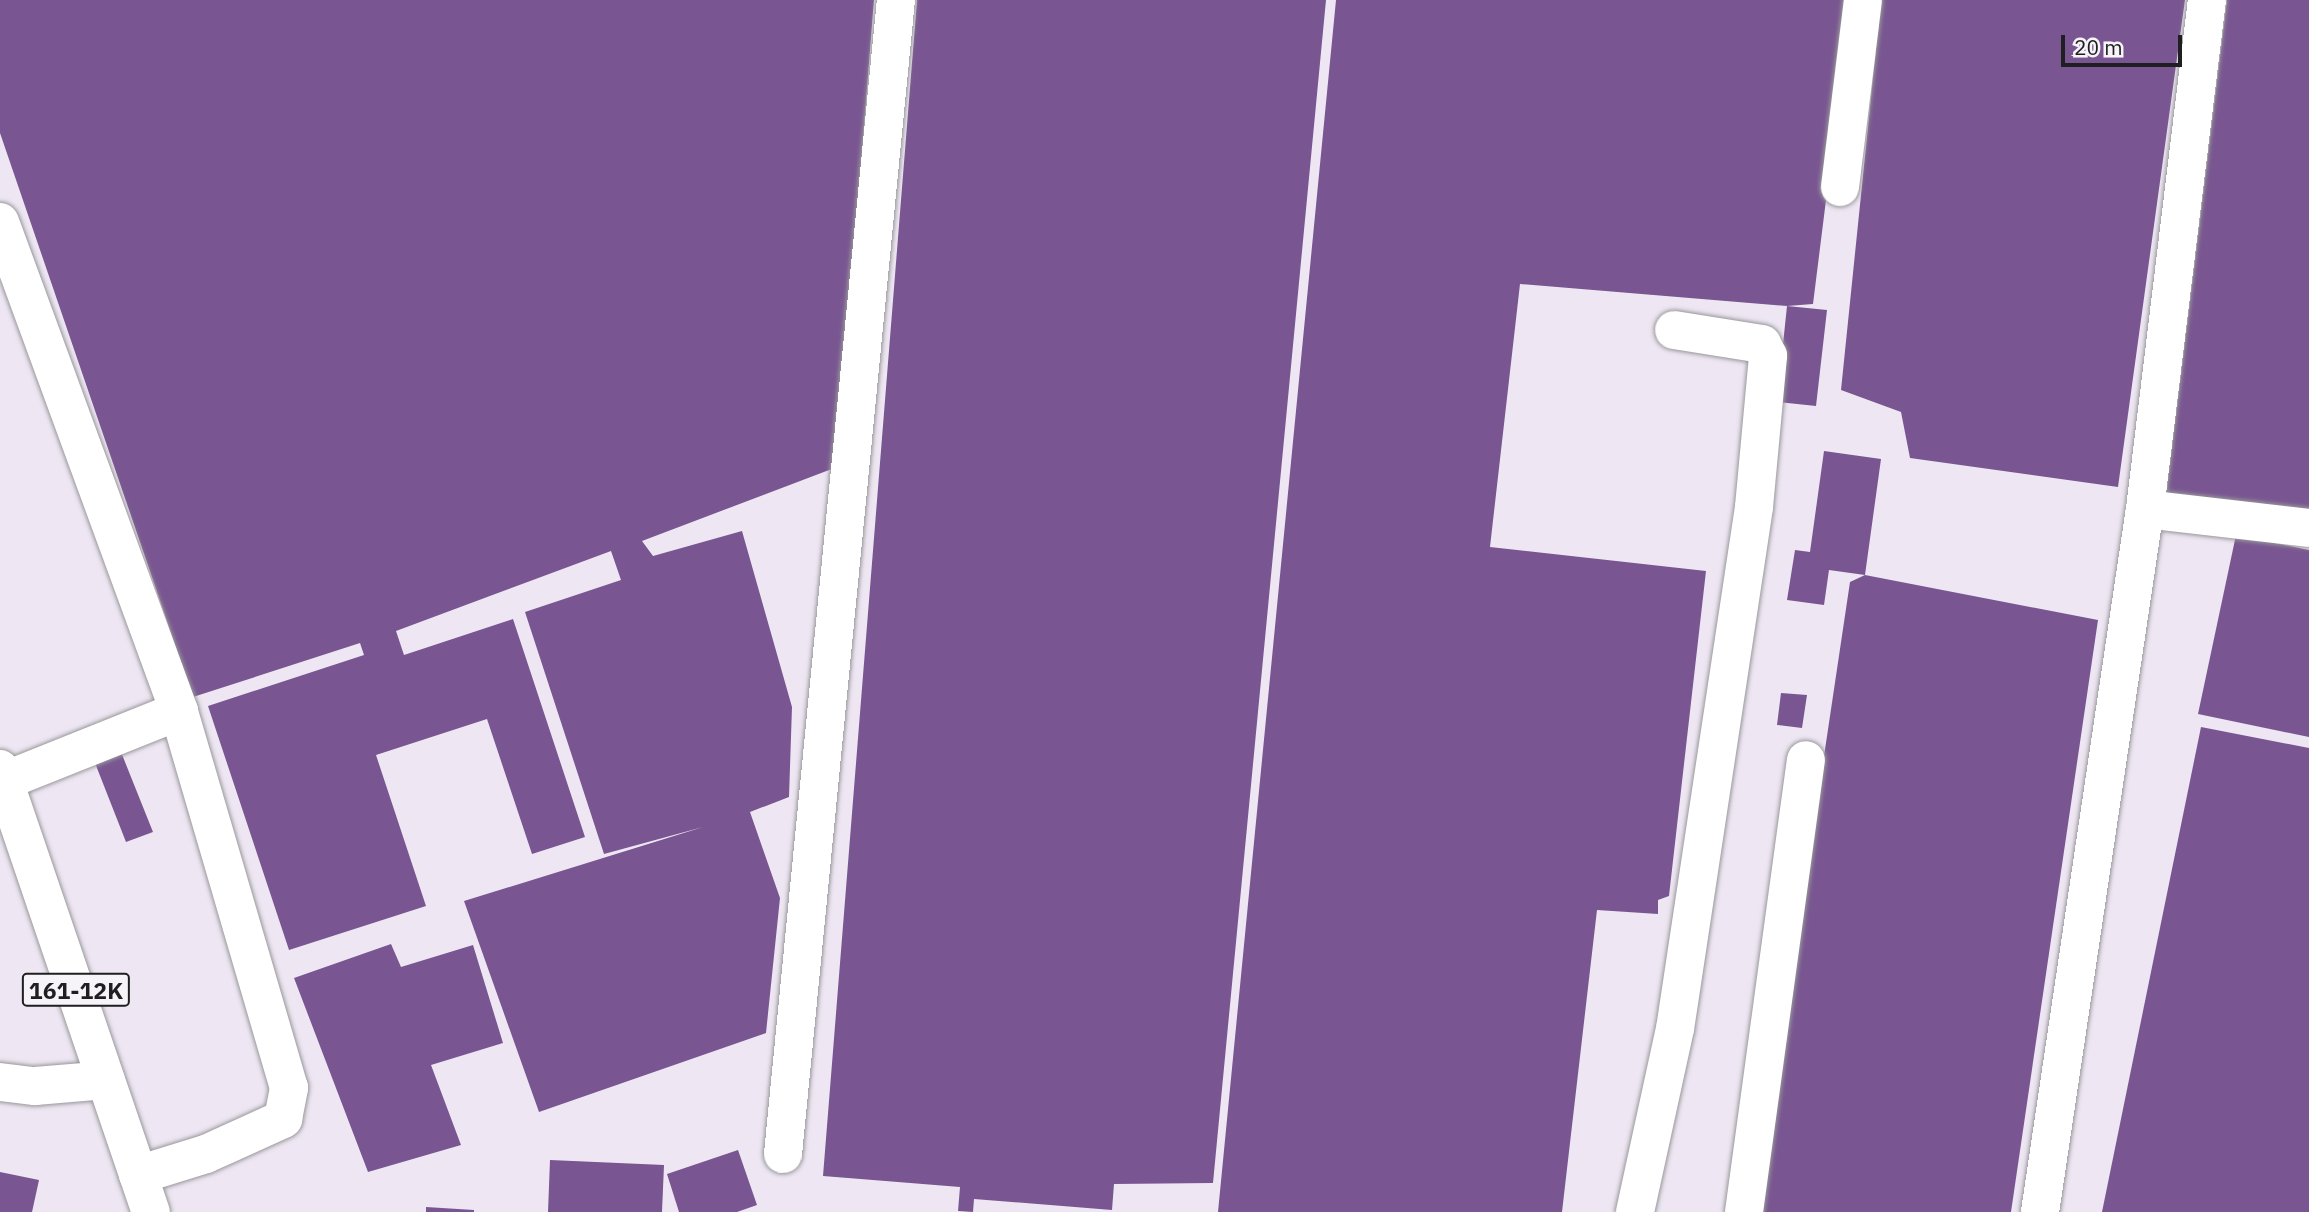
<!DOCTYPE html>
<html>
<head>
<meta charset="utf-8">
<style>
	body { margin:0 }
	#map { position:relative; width:2309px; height:1212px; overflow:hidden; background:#f7f4f9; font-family:"IBM Plex Sans",sans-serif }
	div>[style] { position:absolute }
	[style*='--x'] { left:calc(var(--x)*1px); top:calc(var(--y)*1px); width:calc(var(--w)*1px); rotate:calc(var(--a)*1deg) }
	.built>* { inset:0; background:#eee7f3 }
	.building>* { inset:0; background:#795691 }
	.roads { filter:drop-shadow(0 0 2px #99979b) drop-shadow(0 0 2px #99979b) }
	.minor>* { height:38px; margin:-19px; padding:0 19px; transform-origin:19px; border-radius:19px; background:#fff }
	.major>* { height:38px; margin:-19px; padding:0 19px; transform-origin:19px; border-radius:19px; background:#fff }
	span { translate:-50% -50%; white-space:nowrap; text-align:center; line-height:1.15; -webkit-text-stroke:7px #f7f4f9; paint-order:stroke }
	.shield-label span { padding:2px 5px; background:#f7f4f9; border:2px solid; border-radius:5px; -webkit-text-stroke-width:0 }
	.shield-label { font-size:23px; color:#1f1e20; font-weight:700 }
	.scale { position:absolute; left:2061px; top:35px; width:121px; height:32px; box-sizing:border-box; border:4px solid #1f1e20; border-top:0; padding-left:9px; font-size:21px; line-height:24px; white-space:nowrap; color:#1f1e20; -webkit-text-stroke:5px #f7f4f9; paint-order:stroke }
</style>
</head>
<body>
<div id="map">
	<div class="built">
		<div style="clip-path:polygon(0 0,2309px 0,2309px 1212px,0 1212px)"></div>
	</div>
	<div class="building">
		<div style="clip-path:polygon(0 0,874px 0,837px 467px,642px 541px,653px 556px,742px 531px,792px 707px,789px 797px,750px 812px,780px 898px,766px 1033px,539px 1112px,464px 901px,703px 827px,604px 854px,525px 612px,621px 580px,611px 551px,396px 631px,404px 655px,513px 619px,585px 837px,532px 854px,487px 719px,376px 755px,426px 906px,289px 950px,208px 706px,364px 655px,360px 643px,193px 697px,0 133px)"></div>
		<div style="clip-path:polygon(917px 0,1326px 0,1213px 1183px,1114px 1184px,1112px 1210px,974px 1199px,973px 1212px,958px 1211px,960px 1187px,823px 1176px)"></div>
		<div style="clip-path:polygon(1336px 0,1851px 0,1813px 304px,1787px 306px,1520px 284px,1490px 547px,1706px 571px,1669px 896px,1658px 900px,1658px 914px,1597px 910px,1562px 1212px,1218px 1212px)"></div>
		<div style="clip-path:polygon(1881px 0,2185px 0,2118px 487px,1910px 458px,1901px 412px,1841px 390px)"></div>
		<div style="clip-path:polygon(2227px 0,2309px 0,2309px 515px,2166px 497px)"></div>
		<div style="clip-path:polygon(1787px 306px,1827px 310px,1816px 406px,1777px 402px)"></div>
		<div style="clip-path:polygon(1824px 451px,1881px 459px,1865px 575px,1829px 570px,1824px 605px,1787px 600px,1795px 550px,1810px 552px)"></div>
		<div style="clip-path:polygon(2236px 535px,2309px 550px,2309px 737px,2198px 714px)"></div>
		<div style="clip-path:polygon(1865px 575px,2098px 620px,2011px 1212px,1756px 1212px,1850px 582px)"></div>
		<div style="clip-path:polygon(1781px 693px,1807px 695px,1802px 728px,1777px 725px)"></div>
		<div style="clip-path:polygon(2201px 727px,2309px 748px,2309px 1212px,2102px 1212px)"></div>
		<div style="clip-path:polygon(119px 747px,153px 832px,126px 842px,95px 763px)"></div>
		<div style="clip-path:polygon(391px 944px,401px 967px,473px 945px,503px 1043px,431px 1065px,461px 1145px,368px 1172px,294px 978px)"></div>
		<div style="clip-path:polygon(738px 1150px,757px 1205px,737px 1212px,679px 1212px,667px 1174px)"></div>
		<div style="clip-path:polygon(550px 1160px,664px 1165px,662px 1212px,548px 1212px)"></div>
		<div style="clip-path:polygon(0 1172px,39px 1180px,32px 1212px,0 1212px)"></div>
		<div style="clip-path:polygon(426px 1207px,474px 1210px,474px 1212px,426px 1212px)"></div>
	</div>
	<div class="roads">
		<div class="minor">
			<div style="--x:1840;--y:187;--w:188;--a:-83"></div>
			<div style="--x:0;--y:222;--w:521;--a:69.89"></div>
			<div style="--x:179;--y:711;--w:188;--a:158.2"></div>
			<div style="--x:2145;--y:509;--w:165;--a:6.6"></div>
			<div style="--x:0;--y:1082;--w:35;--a:7"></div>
			<div style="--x:35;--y:1086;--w:71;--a:-4.8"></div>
			<div style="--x:783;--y:1154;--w:1160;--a:-84.41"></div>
			<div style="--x:138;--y:1175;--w:71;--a:-17.2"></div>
			<div style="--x:206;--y:1154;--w:85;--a:-24.4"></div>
			<div style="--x:283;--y:1119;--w:32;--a:-79"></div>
			<div style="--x:289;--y:1088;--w:393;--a:-106.3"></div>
			<div style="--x:1635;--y:1212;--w:187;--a:-77.7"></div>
			<div style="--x:1675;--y:1029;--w:528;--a:-81.39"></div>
			<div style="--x:1754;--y:507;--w:152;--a:-84.7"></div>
			<div style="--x:1768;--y:356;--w:13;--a:-117"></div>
			<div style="--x:1762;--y:344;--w:89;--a:-171"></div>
			<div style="--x:1744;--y:1212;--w:456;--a:-82.2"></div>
			<div style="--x:2040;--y:1212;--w:711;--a:-81.51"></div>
			<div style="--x:2145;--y:509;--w:513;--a:-83.06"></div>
		</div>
		<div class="major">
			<div style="--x:0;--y:769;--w:468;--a:71.2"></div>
		</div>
	</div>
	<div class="shield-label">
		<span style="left:76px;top:990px">161-12K</span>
	</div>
	<div class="scale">20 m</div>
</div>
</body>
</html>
